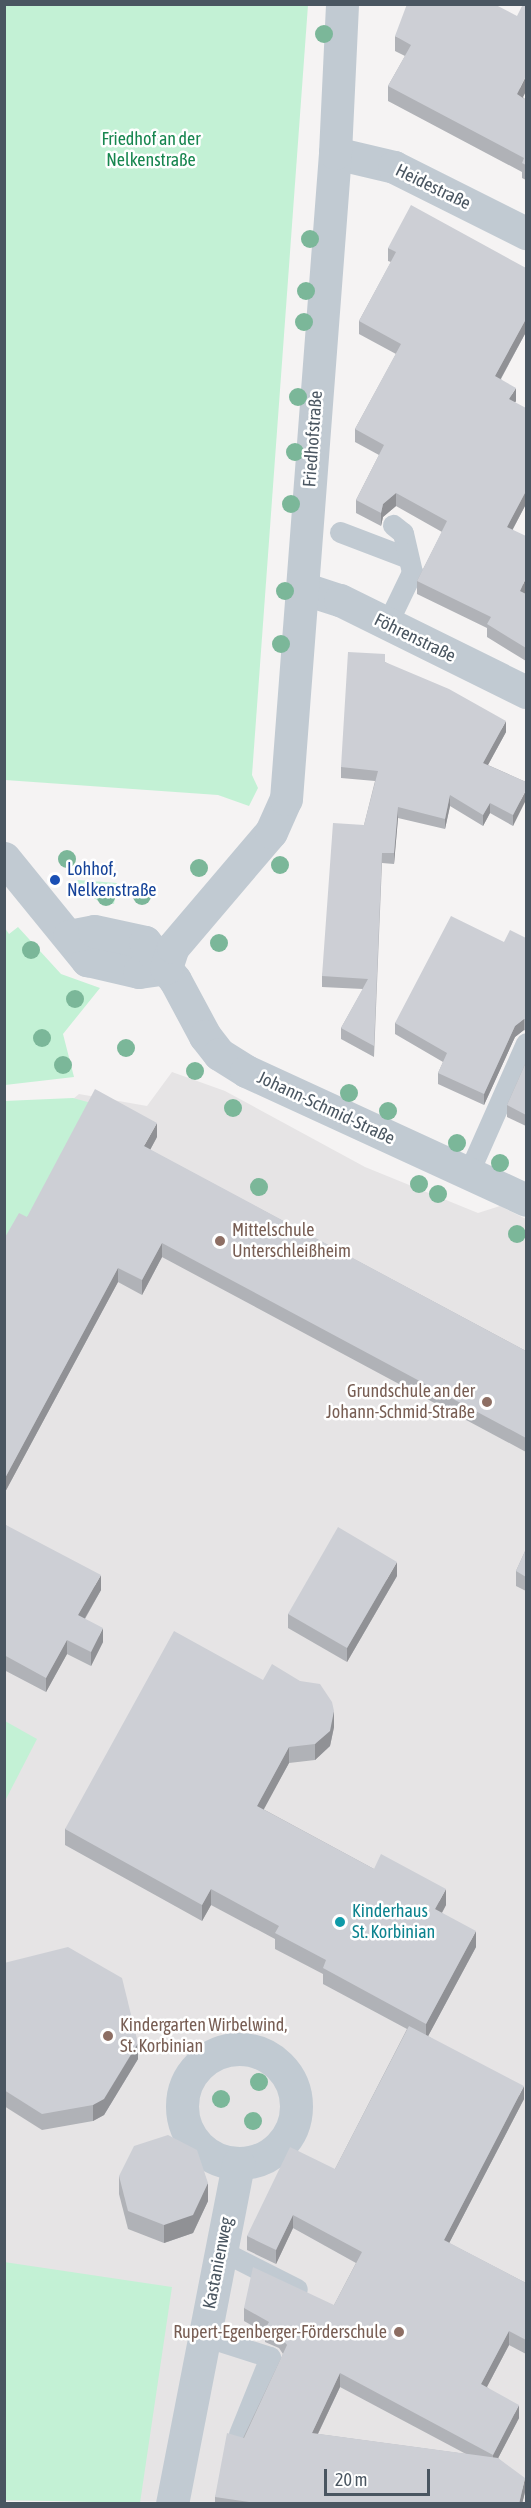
<!DOCTYPE html>
<html>
<head>
<meta charset="utf-8">
<style>
	body { margin:0 }
	#map { position:relative; width:531px; height:2508px; overflow:hidden; background:#f5f3f3; font-family:"Asap Condensed",sans-serif }
	div>[style] { position:absolute }
	[style*='--x'] { left:calc(var(--x)*1px); top:calc(var(--y)*1px); width:calc(var(--w)*1px); rotate:calc(var(--a)*1deg) }
	.education>* { inset:0; background:#e6e4e5 }
	.green>* { inset:0; background:#c3f1d5 }
	.lane>* { height:21px; margin:-10.5px; padding:0 10.5px; transform-origin:10.5px; border-radius:10.5px; background:#c1cad2 }
	.street>* { height:33px; margin:-16.5px; padding:0 16.5px; transform-origin:16.5px; border-radius:16.5px; background:#c1cad2 }
	.street>.ring { margin:-16.5px; padding:0; box-sizing:content-box; background:none; border:33px solid #c1cad2; border-radius:50% }
	.trees>* { width:18px; height:18px; margin:-9px; border-radius:50%; background:#7bb799 }
	.wall>* { inset:0; background:#b0b2b7 }
	.shaded-wall>* { inset:0; background:#909195 }
	.building>* { inset:0; background:#cdcfd5 }
	.dots>* { width:16px; height:16px; translate:-50% -50%; box-sizing:border-box; border:3px solid #fff; border-radius:50% }
	span { translate:-50% -50%; white-space:nowrap; text-align:center; line-height:1.15; -webkit-text-stroke:5px #fff; paint-order:stroke }
	.park-label { font-size:18px; color:#17864f }
	.street-label { font-size:18px; color:#4a5661 }
	.transit-label { font-size:18px; color:#164399 }
	.left { translate:0 -50%; text-align:left }
	.education-label { font-size:18px; color:#785e54 }
	.right { translate:-100% -50%; text-align:right }
	.culture-label { font-size:18px; color:#0d838f }
	.frame { position:absolute; inset:0; border:6px solid #4a5661; pointer-events:none }
	.scale { position:absolute; left:324px; top:2469px; width:106px; height:27px; box-sizing:border-box; border:3px solid #4a5661; border-top:0; padding-left:8px; font-size:18px; line-height:21px; white-space:nowrap; color:#4a5661; -webkit-text-stroke:4px #fff; paint-order:stroke }
</style>
</head>
<body>
<div id="map">
	<div class="education">
		<div style="clip-path:polygon(172px 1072px,225px 1091px,365px 1167px,478px 1213px,500px 1206px,526px 1219px,526px 2503px,5px 2501px,4px 1158px,79px 1094px,147px 1106px)"></div>
	</div>
	<div class="green">
		<div style="clip-path:polygon(4px 5px,308px 5px,252px 775px,258px 788px,249px 806px,218px 795px,5px 780px)"></div>
		<div style="clip-path:polygon(78px 880px,117px 883px,114px 904px,100px 902px,84px 892px,75px 897px,70px 891px)"></div>
		<div style="clip-path:polygon(18px 927px,61px 974px,100px 988px,63px 1034px,74px 1077px,5px 1085px,5px 928px,9px 934px)"></div>
		<div style="clip-path:polygon(73px 1098px,95px 1104px,27px 1231px,4px 1253px,4px 1101px)"></div>
		<div style="clip-path:polygon(5px 1721px,37px 1739px,5px 1801px)"></div>
		<div style="clip-path:polygon(4px 2262px,172px 2287px,140px 2503px,5px 2500px)"></div>
	</div>
	<div class="lane">
		<div style="--x:340;--y:532;--w:73;--a:20.9"></div>
		<div style="--x:387;--y:624;--w:58;--a:-64.3"></div>
		<div style="--x:412;--y:572;--w:40;--a:-103"></div>
		<div style="--x:403;--y:533;--w:13;--a:-141"></div>
		<div style="--x:468;--y:1174;--w:143;--a:-66.1"></div>
		<div style="--x:220;--y:2250;--w:86;--a:26.9"></div>
		<div style="--x:204;--y:2336;--w:69;--a:17.7"></div>
		<div style="--x:270;--y:2357;--w:83;--a:111.9"></div>
	</div>
	<div class="street">
		<div style="--x:335;--y:153;--w:61;--a:13.3"></div>
		<div style="--x:394;--y:167;--w:148;--a:26.6"></div>
		<div style="--x:302;--y:588;--w:40;--a:18"></div>
		<div style="--x:340;--y:600;--w:208;--a:26.3"></div>
		<div style="--x:4;--y:858;--w:132;--a:50.9"></div>
		<div style="--x:87;--y:960;--w:53;--a:13"></div>
		<div style="--x:139;--y:972;--w:27;--a:-8"></div>
		<div style="--x:69;--y:936;--w:25;--a:-11"></div>
		<div style="--x:94;--y:931;--w:52;--a:12.2"></div>
		<div style="--x:145;--y:942;--w:48;--a:51.7"></div>
		<div style="--x:175;--y:980;--w:64;--a:61.8"></div>
		<div style="--x:205;--y:1036;--w:23;--a:52"></div>
		<div style="--x:219;--y:1054;--w:32;--a:32"></div>
		<div style="--x:246;--y:1071;--w:308;--a:24.7"></div>
		<div style="--x:166;--y:968;--w:22;--a:-72"></div>
		<div style="--x:173;--y:947;--w:151;--a:-49.6"></div>
		<div style="--x:271;--y:832;--w:36;--a:-66"></div>
		<div style="--x:286;--y:799;--w:648;--a:-85.66"></div>
		<div style="--x:335;--y:153;--w:149;--a:-87.3"></div>
		<div class="ring" style="left:182px;top:2049px;width:81px;height:81px"></div>
		<div style="--x:172;--y:2504;--w:347;--a:-79"></div>
	</div>
	<div class="trees">
		<div style="left:324px;top:34px"></div>
		<div style="left:310px;top:239px"></div>
		<div style="left:306px;top:291px"></div>
		<div style="left:304px;top:322px"></div>
		<div style="left:298px;top:397px"></div>
		<div style="left:295px;top:452px"></div>
		<div style="left:291px;top:504px"></div>
		<div style="left:285px;top:591px"></div>
		<div style="left:281px;top:644px"></div>
		<div style="left:67px;top:859px"></div>
		<div style="left:280px;top:865px"></div>
		<div style="left:199px;top:868px"></div>
		<div style="left:142px;top:896px"></div>
		<div style="left:106px;top:897px"></div>
		<div style="left:219px;top:943px"></div>
		<div style="left:31px;top:950px"></div>
		<div style="left:75px;top:999px"></div>
		<div style="left:42px;top:1038px"></div>
		<div style="left:126px;top:1048px"></div>
		<div style="left:63px;top:1065px"></div>
		<div style="left:195px;top:1071px"></div>
		<div style="left:349px;top:1093px"></div>
		<div style="left:233px;top:1108px"></div>
		<div style="left:388px;top:1111px"></div>
		<div style="left:457px;top:1143px"></div>
		<div style="left:500px;top:1163px"></div>
		<div style="left:419px;top:1184px"></div>
		<div style="left:259px;top:1187px"></div>
		<div style="left:438px;top:1194px"></div>
		<div style="left:517px;top:1234px"></div>
		<div style="left:259px;top:2082px"></div>
		<div style="left:221px;top:2099px"></div>
		<div style="left:253px;top:2121px"></div>
	</div>
	<div class="wall">
		<div style="clip-path:polygon(395px 36px,526px 91px,523px 97px,526px 100px,526px 180px,522px 178px,522px 172px,388px 101px,388px 86px,405px 56px,395px 51px)"></div>
		<div style="clip-path:polygon(388px 248px,526px 268px,526px 332px,501px 379px,516px 401px,515px 402px,526px 504px,513px 529px,525px 594px,526px 594px,526px 661px,487px 637px,487px 628px,417px 594px,417px 581px,442px 532px,396px 506px,383px 517px,381px 526px,356px 513px,356px 500px,379px 455px,355px 442px,355px 429px,396px 354px,359px 334px,359px 321px,391px 262px,388px 261px)"></div>
		<div style="clip-path:polygon(385px 662px,506px 732px,488px 765px,526px 782px,513px 826px,490px 813px,483px 826px,450px 806px,445px 829px,398px 818px,394px 864px,382px 863px,374px 1057px,341px 1039px,341px 1028px,363px 989px,322px 987px,322px 976px,364px 825px,375px 781px,341px 778px,341px 767px)"></div>
		<div style="clip-path:polygon(526px 938px,526px 1031px,524px 1030px,515px 1037px,484px 1105px,438px 1084px,438px 1073px,443px 1062px,395px 1034px,395px 1023px,504px 942px)"></div>
		<div style="clip-path:polygon(526px 1062px,526px 1126px,507px 1117px,507px 1105px)"></div>
		<div style="clip-path:polygon(157px 1137px,150px 1150px,526px 1351px,526px 1452px,162px 1257px,142px 1295px,118px 1282px,4px 1494px,4px 1239px,27px 1217px)"></div>
		<div style="clip-path:polygon(4px 1524px,101px 1590px,85px 1619px,103px 1642px,91px 1666px,67px 1654px,46px 1692px,4px 1670px)"></div>
		<div style="clip-path:polygon(526px 1549px,526px 1591px,516px 1586px,516px 1571px)"></div>
		<div style="clip-path:polygon(397px 1576px,347px 1662px,288px 1628px,288px 1614px)"></div>
		<div style="clip-path:polygon(evenodd,263px 1680px,300px 1681px,334px 1727px,330px 1746px,315px 1760px,289px 1763px,263px 1809px,374px 1869px,446px 1905px,442px 1913px,476px 1947px,428px 2036px,524px 2099px,449px 2243px,526px 2283px,526px 2354px,509px 2345px,487px 2387px,519px 2418px,498px 2458px,525px 2492px,522px 2504px,215px 2504px,215px 2497px,283px 2354px,279px 2348px,265px 2342px,265px 2333px,244px 2321px,244px 2308px,334px 2305px,356px 2263px,293px 2228px,276px 2264px,247px 2250px,247px 2236px,335px 2169px,407px 2029px,323px 1984px,323px 1974px,275px 1949px,275px 1939px,211px 1905px,202px 1921px,65px 1845px,65px 1829px,263px 1680px,340px 2387px,466px 2454px,318px 2434px,340px 2387px)"></div>
		<div style="clip-path:polygon(4px 1963px,138px 2059px,104px 2115px,93px 2121px,42px 2130px,4px 2106px)"></div>
		<div style="clip-path:polygon(119px 2176px,208px 2201px,193px 2233px,164px 2243px,128px 2229px,119px 2194px)"></div>
	</div>
	<div class="shaded-wall">
		<div style="clip-path:polygon(526px 76px,526px 91px,517px 109px,517px 94px)"></div>
		<div style="clip-path:polygon(526px 319px,526px 332px,495px 389px,495px 376px)"></div>
		<div style="clip-path:polygon(516px 388px,516px 401px,509px 412px,509px 399px)"></div>
		<div style="clip-path:polygon(526px 491px,526px 504px,507px 540px,507px 527px)"></div>
		<div style="clip-path:polygon(396px 493px,396px 506px,383px 517px,381px 526px,381px 513px,383px 504px)"></div>
		<div style="clip-path:polygon(526px 578px,526px 591px,520px 604px,520px 591px)"></div>
		<div style="clip-path:polygon(506px 721px,506px 732px,483px 774px,483px 763px)"></div>
		<div style="clip-path:polygon(526px 790px,526px 800px,513px 826px,513px 815px)"></div>
		<div style="clip-path:polygon(450px 795px,450px 806px,445px 829px,445px 819px)"></div>
		<div style="clip-path:polygon(490px 803px,490px 813px,483px 826px,483px 815px)"></div>
		<div style="clip-path:polygon(398px 807px,398px 818px,394px 864px,394px 853px)"></div>
		<div style="clip-path:polygon(524px 1019px,524px 1030px,515px 1037px,484px 1105px,484px 1094px,515px 1026px)"></div>
		<div style="clip-path:polygon(157px 1123px,157px 1137px,144px 1161px,144px 1146px)"></div>
		<div style="clip-path:polygon(162px 1243px,162px 1257px,142px 1295px,142px 1280px)"></div>
		<div style="clip-path:polygon(118px 1268px,118px 1282px,4px 1494px,4px 1480px)"></div>
		<div style="clip-path:polygon(397px 1562px,397px 1576px,347px 1662px,347px 1648px)"></div>
		<div style="clip-path:polygon(101px 1575px,101px 1590px,78px 1630px,78px 1615px)"></div>
		<div style="clip-path:polygon(103px 1628px,103px 1642px,91px 1666px,91px 1652px)"></div>
		<div style="clip-path:polygon(67px 1640px,67px 1654px,46px 1692px,46px 1678px)"></div>
		<div style="clip-path:polygon(334px 1711px,334px 1727px,330px 1746px,315px 1760px,315px 1744px)"></div>
		<div style="clip-path:polygon(289px 1747px,289px 1763px,257px 1822px,257px 1806px)"></div>
		<div style="clip-path:polygon(211px 1889px,211px 1905px,202px 1921px,202px 1905px)"></div>
		<div style="clip-path:polygon(446px 1889px,446px 1905px,435px 1925px,435px 1909px)"></div>
		<div style="clip-path:polygon(476px 1931px,476px 1947px,426px 2040px,426px 2024px)"></div>
		<div style="clip-path:polygon(138px 2043px,138px 2059px,104px 2115px,93px 2121px,93px 2105px)"></div>
		<div style="clip-path:polygon(524px 2086px,524px 2099px,444px 2253px,444px 2240px)"></div>
		<div style="clip-path:polygon(208px 2183px,208px 2201px,193px 2233px,164px 2243px,164px 2225px)"></div>
		<div style="clip-path:polygon(293px 2215px,293px 2228px,276px 2264px,276px 2250px)"></div>
		<div style="clip-path:polygon(509px 2331px,509px 2345px,481px 2398px,481px 2384px)"></div>
		<div style="clip-path:polygon(340px 2373px,340px 2387px,312px 2446px,312px 2433px)"></div>
		<div style="clip-path:polygon(519px 2405px,519px 2418px,493px 2468px,493px 2455px)"></div>
		<div style="clip-path:polygon(525px 2478px,525px 2492px,522px 2504px,519px 2504px)"></div>
	</div>
	<div class="building">
		<div style="clip-path:polygon(407px 4px,494px 4px,517px 16px,523px 4px,526px 4px,526px 76px,517px 94px,526px 100px,526px 165px,522px 163px,524px 158px,388px 86px,411px 45px,395px 36px)"></div>
		<div style="clip-path:polygon(411px 205px,526px 268px,526px 319px,495px 376px,516px 388px,509px 399px,526px 408px,526px 491px,507px 527px,526px 536px,526px 578px,520px 591px,526px 594px,526px 648px,487px 624px,491px 617px,417px 581px,447px 521px,396px 493px,383px 504px,381px 513px,356px 500px,384px 445px,355px 429px,401px 344px,359px 321px,396px 252px,388px 248px)"></div>
		<div style="clip-path:polygon(348px 652px,385px 654px,385px 662px,449px 689px,506px 721px,483px 763px,526px 782px,526px 790px,513px 815px,490px 803px,483px 815px,450px 795px,445px 819px,398px 807px,394px 853px,382px 853px,374px 1046px,341px 1028px,368px 979px,322px 976px,333px 823px,364px 825px,378px 771px,341px 767px)"></div>
		<div style="clip-path:polygon(451px 916px,504px 942px,510px 930px,526px 938px,526px 1019px,524px 1019px,515px 1026px,484px 1094px,438px 1073px,447px 1053px,395px 1023px)"></div>
		<div style="clip-path:polygon(526px 1062px,526px 1115px,507px 1105px)"></div>
		<div style="clip-path:polygon(95px 1089px,157px 1123px,144px 1146px,526px 1351px,526px 1438px,162px 1243px,142px 1280px,118px 1268px,4px 1480px,4px 1239px,19px 1213px,27px 1217px)"></div>
		<div style="clip-path:polygon(4px 1524px,101px 1575px,78px 1615px,103px 1628px,91px 1652px,67px 1640px,46px 1678px,4px 1655px)"></div>
		<div style="clip-path:polygon(338px 1527px,397px 1562px,347px 1648px,288px 1614px)"></div>
		<div style="clip-path:polygon(526px 1549px,526px 1577px,516px 1571px)"></div>
		<div style="clip-path:polygon(174px 1631px,263px 1680px,272px 1664px,300px 1681px,320px 1684px,332px 1702px,334px 1711px,330px 1731px,315px 1744px,289px 1747px,257px 1806px,374px 1869px,381px 1854px,446px 1889px,435px 1909px,476px 1931px,426px 2024px,323px 1968px,326px 1960px,275px 1933px,279px 1926px,211px 1889px,202px 1905px,65px 1829px)"></div>
		<div style="clip-path:polygon(68px 1947px,122px 1978px,138px 2043px,104px 2099px,93px 2105px,42px 2114px,4px 2090px,4px 1963px)"></div>
		<div style="clip-path:polygon(409px 2026px,524px 2086px,444px 2240px,526px 2283px,526px 2340px,509px 2331px,481px 2384px,519px 2405px,493px 2455px,340px 2373px,312px 2433px,498px 2458px,525px 2478px,519px 2504px,262px 2504px,215px 2497px,227px 2433px,244px 2438px,287px 2345px,279px 2335px,265px 2329px,269px 2322px,244px 2308px,253px 2267px,334px 2305px,362px 2252px,293px 2215px,276px 2250px,247px 2236px,290px 2147px,335px 2169px)"></div>
		<div style="clip-path:polygon(168px 2135px,197px 2150px,208px 2183px,193px 2215px,164px 2225px,128px 2211px,119px 2176px,134px 2146px)"></div>
	</div>
	<div class="dots">
		<div style="left:55px;top:880px;background:#1a4fb4"></div>
		<div style="left:220px;top:1241px;background:#8d6e63"></div>
		<div style="left:487px;top:1402px;background:#8d6e63"></div>
		<div style="left:340px;top:1922px;background:#0f9aa8"></div>
		<div style="left:108px;top:2036px;background:#8d6e63"></div>
		<div style="left:399px;top:2332px;background:#8d6e63"></div>
	</div>
	<div class="park-label">
		<span style="left:151px;top:150px">Friedhof an der<br>Nelkenstraße</span>
	</div>
	<div class="street-label">
		<span style="left:433px;top:187px;rotate:26deg">Heidestraße</span>
		<span style="left:313px;top:439px;rotate:-86deg">Friedhofstraße</span>
		<span style="left:415px;top:638px;rotate:26deg">Föhrenstraße</span>
		<span style="left:326px;top:1108px;rotate:25deg">Johann-Schmid-Straße</span>
		<span style="left:218px;top:2263px;rotate:-79deg">Kastanienweg</span>
	</div>
	<div class="transit-label">
		<span class="left" style="left:67px;top:880px">Lohhof,<br>Nelkenstraße</span>
	</div>
	<div class="education-label">
		<span class="left" style="left:232px;top:1241px">Mittelschule<br>Unterschleißheim</span>
		<span class="right" style="left:475px;top:1402px">Grundschule an der<br>Johann-Schmid-Straße</span>
		<span class="left" style="left:120px;top:2036px">Kindergarten Wirbelwind,<br>St. Korbinian</span>
		<span class="right" style="left:387px;top:2332px">Rupert-Egenberger-Förderschule</span>
	</div>
	<div class="culture-label">
		<span class="left" style="left:352px;top:1922px">Kinderhaus<br>St. Korbinian</span>
	</div>
	<div class="frame"></div>
	<div class="scale">20 m</div>
</div>
</body>
</html>
